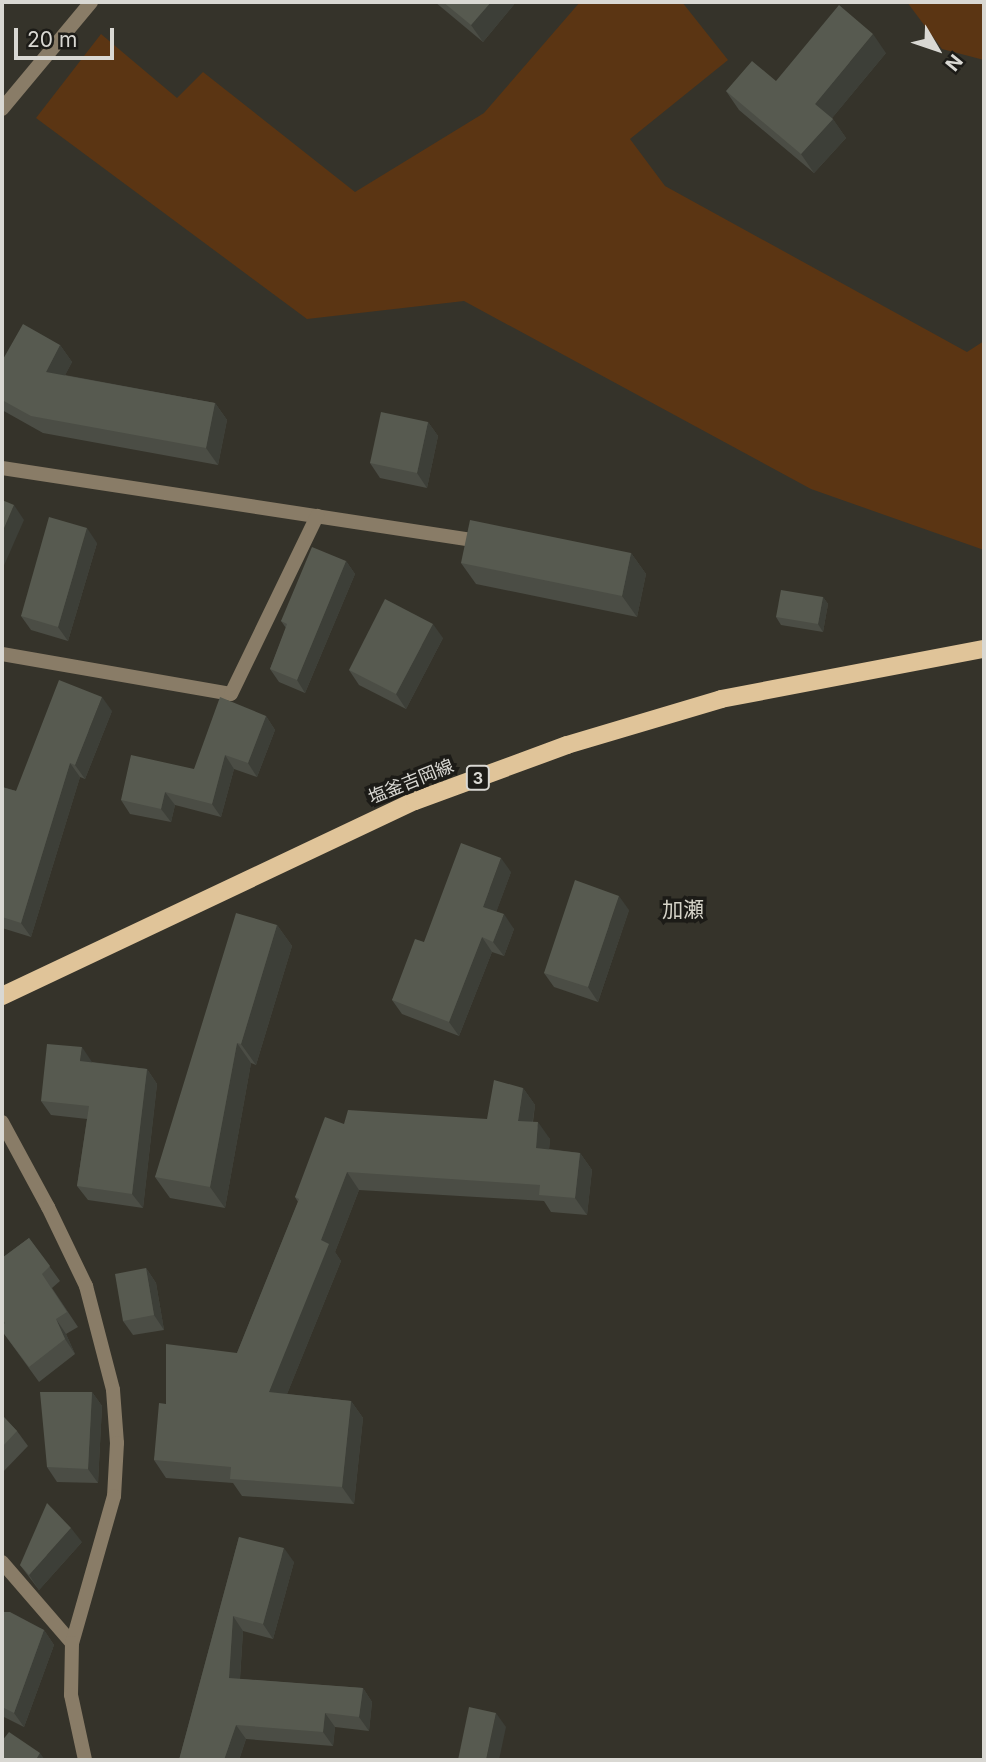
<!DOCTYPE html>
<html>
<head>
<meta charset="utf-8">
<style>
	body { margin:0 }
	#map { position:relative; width:986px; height:1762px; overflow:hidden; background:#35332a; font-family:Inter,"Noto Sans JP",sans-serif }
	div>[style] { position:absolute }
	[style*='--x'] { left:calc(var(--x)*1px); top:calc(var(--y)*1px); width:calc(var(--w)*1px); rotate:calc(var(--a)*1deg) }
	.green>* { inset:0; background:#5b3513 }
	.minor>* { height:14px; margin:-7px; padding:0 7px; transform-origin:7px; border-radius:7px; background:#897c67 }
	.tertiary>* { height:14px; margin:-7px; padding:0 7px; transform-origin:7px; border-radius:7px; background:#897c67 }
	.primary>* { height:18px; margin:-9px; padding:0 9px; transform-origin:9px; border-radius:9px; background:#e0c499 }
	.wall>* { inset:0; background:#4b4d45 }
	.shaded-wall>* { inset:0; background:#3d3f38 }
	.building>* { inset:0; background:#575a50 }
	span { translate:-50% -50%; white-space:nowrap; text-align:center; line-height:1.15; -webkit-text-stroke:7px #1c1b17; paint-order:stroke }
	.shield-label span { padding:2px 5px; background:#1c1b17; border:2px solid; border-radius:5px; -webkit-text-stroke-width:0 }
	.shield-label { font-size:16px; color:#d9d8d3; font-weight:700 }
	.street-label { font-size:18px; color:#d9d8d3 }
	.quarter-label { font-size:21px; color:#d5d3c8 }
	.frame { position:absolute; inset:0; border:4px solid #d9d8d3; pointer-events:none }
	.north { position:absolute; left:902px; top:14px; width:70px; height:70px; -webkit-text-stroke:5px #1c1b17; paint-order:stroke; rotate:129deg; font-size:19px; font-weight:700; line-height:28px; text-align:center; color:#d9d8d3 }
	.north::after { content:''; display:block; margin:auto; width:24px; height:32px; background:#d9d8d3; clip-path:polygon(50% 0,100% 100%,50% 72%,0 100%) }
	.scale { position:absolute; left:14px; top:28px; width:100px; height:32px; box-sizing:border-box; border:4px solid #d9d8d3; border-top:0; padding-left:9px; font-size:21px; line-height:24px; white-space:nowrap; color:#d9d8d3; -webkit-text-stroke:5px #1c1b17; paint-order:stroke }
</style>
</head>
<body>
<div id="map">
	<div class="green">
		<div style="clip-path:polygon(580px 2px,682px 2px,728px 60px,630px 139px,665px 186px,967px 352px,984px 341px,984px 550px,811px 489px,464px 301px,307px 319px,36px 118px,101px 34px,177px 98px,203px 72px,355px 192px,484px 113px)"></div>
		<div style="clip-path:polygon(907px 2px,984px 2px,984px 60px,942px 49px)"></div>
	</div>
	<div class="minor">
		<div style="--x:2;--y:468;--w:470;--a:8.7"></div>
		<div style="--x:2;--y:654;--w:232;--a:9.9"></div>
		<div style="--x:231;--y:694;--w:198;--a:-64.2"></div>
		<div style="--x:2;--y:1562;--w:107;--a:49.2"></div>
	</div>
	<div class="tertiary">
		<div style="--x:2;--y:109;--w:139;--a:-50.2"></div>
		<div style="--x:2;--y:1122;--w:97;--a:61.6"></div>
		<div style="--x:48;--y:1207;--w:88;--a:64.3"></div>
		<div style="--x:86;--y:1286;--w:107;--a:75.4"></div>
		<div style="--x:113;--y:1390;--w:53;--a:85.7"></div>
		<div style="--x:117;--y:1443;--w:53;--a:93.2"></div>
		<div style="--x:114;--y:1496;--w:153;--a:105.9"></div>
		<div style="--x:72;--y:1643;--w:52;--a:91.1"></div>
		<div style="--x:71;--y:1695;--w:66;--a:77.8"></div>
	</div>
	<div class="primary">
		<div style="--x:2;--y:996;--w:457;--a:-25.3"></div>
		<div style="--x:415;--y:801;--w:162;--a:-20.2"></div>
		<div style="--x:567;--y:745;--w:161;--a:-16.6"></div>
		<div style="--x:721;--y:699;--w:268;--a:-10.8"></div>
	</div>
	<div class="wall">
		<div style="clip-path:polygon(435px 2px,516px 2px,483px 42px)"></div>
		<div style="clip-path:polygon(886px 53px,832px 118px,846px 138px,814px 173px,739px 110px,726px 91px,776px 81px)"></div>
		<div style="clip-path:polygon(60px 345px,72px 362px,65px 375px,215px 403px,227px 420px,218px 465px,43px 433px,2px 410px,2px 361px)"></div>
		<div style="clip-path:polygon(428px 422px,438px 436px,427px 488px,380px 478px,370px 463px)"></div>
		<div style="clip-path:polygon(97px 543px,68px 641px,31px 630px,21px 616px)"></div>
		<div style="clip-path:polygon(631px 553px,646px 574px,637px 617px,476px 584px,461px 563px)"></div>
		<div style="clip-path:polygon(346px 561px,355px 574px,305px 693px,279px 682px,270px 669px,286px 628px,281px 621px)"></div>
		<div style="clip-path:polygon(823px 597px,828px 604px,823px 632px,781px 625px,776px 617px)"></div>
		<div style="clip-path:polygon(443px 638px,406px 709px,359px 685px,349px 670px)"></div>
		<div style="clip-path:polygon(112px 711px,85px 779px,80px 777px,31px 937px,2px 928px,2px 787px,16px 791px)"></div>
		<div style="clip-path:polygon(266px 716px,275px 730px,257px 777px,234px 769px,221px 817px,175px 805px,171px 822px,130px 814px,121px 800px,194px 769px)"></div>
		<div style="clip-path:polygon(511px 872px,496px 912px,514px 929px,504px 956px,492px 952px,459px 1036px,402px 1014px,392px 1000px,424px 942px)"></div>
		<div style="clip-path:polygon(629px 910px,598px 1002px,554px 987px,544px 973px)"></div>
		<div style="clip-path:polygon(277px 925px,292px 946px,256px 1065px,251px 1063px,225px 1208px,170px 1198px,155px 1177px)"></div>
		<div style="clip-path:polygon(92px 1062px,147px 1069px,157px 1084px,143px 1208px,88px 1200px,77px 1186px,87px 1119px,51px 1115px,41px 1101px)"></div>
		<div style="clip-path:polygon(523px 1088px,535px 1105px,533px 1122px,550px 1139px,549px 1149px,580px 1153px,592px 1170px,587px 1215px,551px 1212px,544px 1201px,359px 1190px,335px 1252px,341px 1261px,287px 1394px,351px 1401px,363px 1418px,354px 1504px,242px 1496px,233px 1483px,166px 1478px,154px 1460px,166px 1404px,237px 1353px,298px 1202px,295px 1197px,344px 1124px,487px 1119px)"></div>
		<div style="clip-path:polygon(29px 1238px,60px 1281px,52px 1288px,78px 1327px,66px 1334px,75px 1354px,39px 1382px,2px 1331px,4px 1324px,2px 1321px,2px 1258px)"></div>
		<div style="clip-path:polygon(146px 1268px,156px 1283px,164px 1330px,133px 1335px,123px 1321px)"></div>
		<div style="clip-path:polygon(92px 1392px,102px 1406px,98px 1483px,57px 1482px,47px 1467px)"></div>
		<div style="clip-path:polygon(2px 1415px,17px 1431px,28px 1446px,2px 1473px)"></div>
		<div style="clip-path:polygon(239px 1537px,294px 1562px,273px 1639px,243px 1631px,240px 1679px,363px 1688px,372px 1702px,369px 1731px,335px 1727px,333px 1746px,246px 1739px,239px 1760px,179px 1760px)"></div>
		<div style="clip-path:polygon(82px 1542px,39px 1590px,20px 1565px)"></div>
		<div style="clip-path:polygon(2px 1612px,44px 1630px,54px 1645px,24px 1727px,2px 1716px)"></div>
	</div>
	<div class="shaded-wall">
		<div style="clip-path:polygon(491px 2px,516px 2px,483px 42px,471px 25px)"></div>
		<div style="clip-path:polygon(873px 34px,886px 53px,828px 123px,815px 104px)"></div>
		<div style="clip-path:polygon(833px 119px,846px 138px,814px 173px,801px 154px)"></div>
		<div style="clip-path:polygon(60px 345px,72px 362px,58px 389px,46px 372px)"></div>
		<div style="clip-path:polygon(215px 403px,227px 420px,218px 465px,206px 448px)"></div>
		<div style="clip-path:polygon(428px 422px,438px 436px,427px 488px,417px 473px)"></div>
		<div style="clip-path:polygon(14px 505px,24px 520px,2px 570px,2px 533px)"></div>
		<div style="clip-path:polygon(87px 528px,97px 543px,68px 641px,58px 627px)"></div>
		<div style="clip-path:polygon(631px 553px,646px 574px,637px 617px,622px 596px)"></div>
		<div style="clip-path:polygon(346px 561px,355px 574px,305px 693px,297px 680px)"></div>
		<div style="clip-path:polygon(823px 597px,828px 604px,823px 632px,818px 624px)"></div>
		<div style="clip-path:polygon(433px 624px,443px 638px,406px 709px,396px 694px)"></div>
		<div style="clip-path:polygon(102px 697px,112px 711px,85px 779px,75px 765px)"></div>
		<div style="clip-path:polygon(266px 716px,275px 730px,257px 777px,248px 763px)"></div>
		<div style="clip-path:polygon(225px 755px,234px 769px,221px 817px,212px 804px)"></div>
		<div style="clip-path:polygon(70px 763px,80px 777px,31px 937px,21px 923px)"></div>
		<div style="clip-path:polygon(165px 792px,175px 805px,171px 822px,161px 809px)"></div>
		<div style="clip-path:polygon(501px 858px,511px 872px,493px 921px,483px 907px)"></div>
		<div style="clip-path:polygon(619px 896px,629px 910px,598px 1002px,588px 987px)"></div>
		<div style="clip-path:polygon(504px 914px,514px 929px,504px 956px,493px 942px)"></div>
		<div style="clip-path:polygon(277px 925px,292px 946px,256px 1065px,241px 1044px)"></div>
		<div style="clip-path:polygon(482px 937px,492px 952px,459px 1036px,449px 1022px)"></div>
		<div style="clip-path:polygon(237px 1043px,251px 1063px,225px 1208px,210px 1187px)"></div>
		<div style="clip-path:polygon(82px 1047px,92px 1062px,90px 1076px,80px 1061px)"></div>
		<div style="clip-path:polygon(147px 1069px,157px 1084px,143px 1208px,132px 1194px)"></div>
		<div style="clip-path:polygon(523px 1088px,535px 1105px,530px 1138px,518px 1121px)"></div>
		<div style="clip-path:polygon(538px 1122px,550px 1139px,548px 1165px,536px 1148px)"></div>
		<div style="clip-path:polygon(580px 1153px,592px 1170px,587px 1215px,575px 1198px)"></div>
		<div style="clip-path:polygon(347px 1172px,359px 1190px,335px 1252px,341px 1261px,281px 1409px,269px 1392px,321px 1240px)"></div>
		<div style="clip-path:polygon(146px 1268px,156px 1283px,164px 1330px,154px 1315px)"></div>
		<div style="clip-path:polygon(56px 1319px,66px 1334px,75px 1354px,65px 1339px)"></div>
		<div style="clip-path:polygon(92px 1392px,102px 1406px,98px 1483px,88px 1469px)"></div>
		<div style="clip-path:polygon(351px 1401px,363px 1418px,354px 1504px,342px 1487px)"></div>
		<div style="clip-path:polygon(71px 1528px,82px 1542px,39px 1590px,29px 1575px)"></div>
		<div style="clip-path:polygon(284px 1548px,294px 1562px,273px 1639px,263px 1624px)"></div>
		<div style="clip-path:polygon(233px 1616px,243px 1631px,239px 1692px,229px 1678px)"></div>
		<div style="clip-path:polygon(44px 1630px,54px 1645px,24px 1727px,14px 1713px)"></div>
		<div style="clip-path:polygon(363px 1688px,372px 1702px,369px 1731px,359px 1717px)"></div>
		<div style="clip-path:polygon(325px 1713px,335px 1727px,333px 1746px,323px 1732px)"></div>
		<div style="clip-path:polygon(496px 1713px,506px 1727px,499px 1760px,486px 1760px)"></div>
		<div style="clip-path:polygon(236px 1725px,246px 1739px,239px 1760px,224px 1760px)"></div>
		<div style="clip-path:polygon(40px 1753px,45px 1760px,36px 1760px)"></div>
	</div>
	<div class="building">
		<div style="clip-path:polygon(443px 2px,491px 2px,471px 25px)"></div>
		<div style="clip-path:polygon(839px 5px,873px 34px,815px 104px,833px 119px,801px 154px,726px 91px,752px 61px,776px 81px)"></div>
		<div style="clip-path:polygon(23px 324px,60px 345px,46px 372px,215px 403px,206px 448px,31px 416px,2px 400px,2px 361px)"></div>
		<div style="clip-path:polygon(381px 412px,428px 422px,417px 473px,370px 463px)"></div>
		<div style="clip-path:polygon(2px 500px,14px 505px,2px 533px)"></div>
		<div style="clip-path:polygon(49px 517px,87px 528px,58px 627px,21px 616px)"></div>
		<div style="clip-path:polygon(470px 520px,631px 553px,622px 596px,461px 563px)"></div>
		<div style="clip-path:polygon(312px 547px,346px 561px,297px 680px,270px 669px,287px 624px,281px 621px)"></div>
		<div style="clip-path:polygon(781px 590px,823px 597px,818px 624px,776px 617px)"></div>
		<div style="clip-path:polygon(385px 599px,433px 624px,396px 694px,349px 670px)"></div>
		<div style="clip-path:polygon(59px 680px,102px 697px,75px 765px,70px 763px,21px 923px,2px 917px,2px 787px,16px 791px)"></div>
		<div style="clip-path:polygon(220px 697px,266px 716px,248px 763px,225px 755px,212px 804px,165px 792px,161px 809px,121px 800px,131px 755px,194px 769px)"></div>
		<div style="clip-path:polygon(461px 843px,501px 858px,483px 907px,504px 914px,493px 942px,482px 937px,449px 1022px,392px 1000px,415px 939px,424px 942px)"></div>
		<div style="clip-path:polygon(575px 880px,619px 896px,588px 987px,544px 973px)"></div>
		<div style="clip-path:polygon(236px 913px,277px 925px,241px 1044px,237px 1043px,210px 1187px,155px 1177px)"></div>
		<div style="clip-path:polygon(47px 1044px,82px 1047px,80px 1061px,147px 1069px,132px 1194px,77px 1186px,89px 1106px,41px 1101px)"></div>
		<div style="clip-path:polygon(494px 1080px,523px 1088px,518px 1121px,538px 1122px,536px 1148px,580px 1153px,575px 1198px,539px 1195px,540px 1185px,347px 1172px,321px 1240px,329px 1244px,269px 1392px,351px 1401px,342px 1487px,230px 1479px,231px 1467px,154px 1460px,159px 1403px,166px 1404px,166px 1344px,237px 1353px,299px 1199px,295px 1197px,325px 1117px,344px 1124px,348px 1110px,487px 1119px)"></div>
		<div style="clip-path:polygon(29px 1238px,50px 1266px,42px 1274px,67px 1312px,56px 1319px,65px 1339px,29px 1367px,2px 1331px,2px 1326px,5px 1323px,2px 1319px,2px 1258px)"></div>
		<div style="clip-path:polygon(146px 1268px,154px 1315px,123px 1321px,115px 1274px)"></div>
		<div style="clip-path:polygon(40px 1392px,92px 1392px,88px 1469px,47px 1467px)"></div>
		<div style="clip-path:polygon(2px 1415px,17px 1431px,2px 1447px)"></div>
		<div style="clip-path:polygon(47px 1503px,71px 1528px,29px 1575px,20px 1565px)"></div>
		<div style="clip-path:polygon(239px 1537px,284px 1548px,263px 1624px,233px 1616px,229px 1678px,363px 1688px,359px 1717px,325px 1713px,323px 1732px,236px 1725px,224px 1760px,179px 1760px)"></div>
		<div style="clip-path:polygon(2px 1612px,10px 1612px,44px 1630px,14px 1713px,2px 1707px)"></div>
		<div style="clip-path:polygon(469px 1707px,496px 1713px,486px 1760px,458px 1760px)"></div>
		<div style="clip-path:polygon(9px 1732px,40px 1753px,36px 1760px,2px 1760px,2px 1741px)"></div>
	</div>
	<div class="shield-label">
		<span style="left:478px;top:778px">3</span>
	</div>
	<div class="street-label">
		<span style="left:411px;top:782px;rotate:-22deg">塩釜吉岡線</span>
	</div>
	<div class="quarter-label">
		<span style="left:683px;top:910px">加瀬</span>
	</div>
	<div class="frame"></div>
	<div class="north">N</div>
	<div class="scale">20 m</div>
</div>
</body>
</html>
